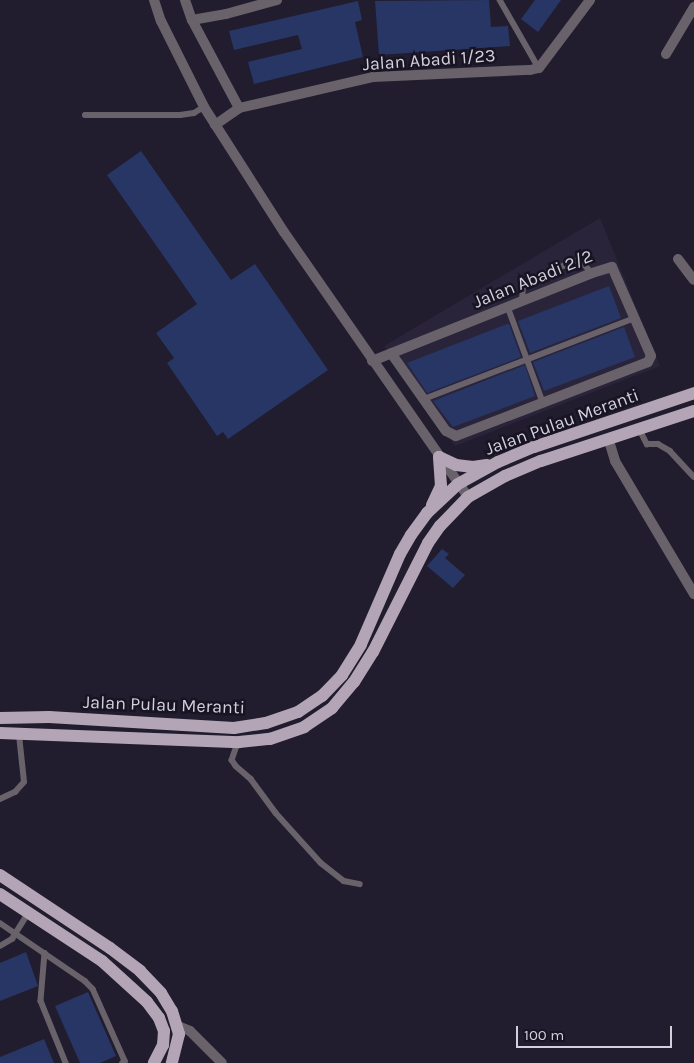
<!DOCTYPE html>
<html>
<head>
<meta charset="utf-8">
<style>
	body { margin:0 }
	#map { position:relative; width:694px; height:1063px; overflow:hidden; background:#211d2e; font-family:Karla,sans-serif }
	div>[style] { position:absolute }
	[style*='--x'] { left:calc(var(--x)*1px); top:calc(var(--y)*1px); width:calc(var(--w)*1px); rotate:calc(var(--a)*1deg) }
	.built>* { inset:0; background:#2a243b }
	.building>* { inset:0; background:#273664 }
	.service>* { height:5.5px; margin:-2.75px; padding:0 2.75px; transform-origin:2.75px; border-radius:2.75px; background:#69626a }
	.minor>* { height:10px; margin:-5px; padding:0 5px; transform-origin:5px; border-radius:5px; background:#69626a }
	.primary>* { height:12px; margin:-6px; padding:0 6px; transform-origin:6px; border-radius:6px; background:#b3a5b5 }
	span { translate:-50% -50%; white-space:nowrap; text-align:center; line-height:1.15; -webkit-text-stroke:5px #181424; paint-order:stroke }
	.street-label { font-size:18px; color:#d2d0db }
	.scale { position:absolute; left:516px; top:1026px; width:156px; height:22px; box-sizing:border-box; border:2px solid #d2d0db; border-top:0; padding-left:6px; font-size:15px; line-height:18px; white-space:nowrap; color:#d2d0db; -webkit-text-stroke:4px #181424; paint-order:stroke }
</style>
</head>
<body>
<div id="map">
	<div class="built">
		<div style="clip-path:polygon(600px 218px,660px 366px,455px 446px,384px 346px)"></div>
	</div>
	<div class="building">
		<div style="clip-path:polygon(489px 0,491px 27px,508px 26px,510px 46px,379px 55px,375px 1px)"></div>
		<div style="clip-path:polygon(535px 0,561px 0,538px 32px,521px 19px)"></div>
		<div style="clip-path:polygon(358px 1px,362px 20px,355px 22px,363px 57px,254px 84px,248px 62px,302px 49px,298px 35px,234px 50px,229px 31px)"></div>
		<div style="clip-path:polygon(141px 151px,231px 280px,255px 264px,328px 370px,228px 439px,223px 432px,217px 436px,167px 363px,174px 358px,156px 333px,197px 304px,107px 175px)"></div>
		<div style="clip-path:polygon(609px 286px,621px 318px,530px 353px,518px 321px)"></div>
		<div style="clip-path:polygon(507px 324px,509px 324px,521px 357px,427px 393px,407px 363px)"></div>
		<div style="clip-path:polygon(624px 327px,635px 357px,544px 391px,533px 362px)"></div>
		<div style="clip-path:polygon(525px 365px,535px 396px,453px 427px,433px 401px)"></div>
		<div style="clip-path:polygon(442px 549px,449px 554px,445px 558px,465px 575px,453px 588px,427px 566px)"></div>
		<div style="clip-path:polygon(26px 952px,38px 986px,0 1001px,0 963px)"></div>
		<div style="clip-path:polygon(88px 992px,116px 1056px,100px 1063px,80px 1063px,55px 1006px)"></div>
		<div style="clip-path:polygon(44px 1039px,54px 1063px,0 1063px,0 1057px)"></div>
	</div>
	<div class="service">
		<div style="--x:500;--y:0;--w:78;--a:60.2"></div>
		<div style="--x:85;--y:115;--w:95;--a:0"></div>
		<div style="--x:180;--y:115;--w:14;--a:-8"></div>
		<div style="--x:194;--y:113;--w:12;--a:-31"></div>
		<div style="--x:522;--y:301;--w:15;--a:-86"></div>
		<div style="--x:523;--y:286;--w:4;--a:-63"></div>
		<div style="--x:525;--y:282;--w:54;--a:-22.8"></div>
		<div style="--x:575;--y:261;--w:8;--a:14"></div>
		<div style="--x:583;--y:263;--w:13;--a:48"></div>
		<div style="--x:508;--y:307;--w:101;--a:69.8"></div>
		<div style="--x:424;--y:399;--w:226;--a:-21"></div>
		<div style="--x:640;--y:430;--w:16;--a:63"></div>
		<div style="--x:647;--y:444;--w:11;--a:0"></div>
		<div style="--x:658;--y:444;--w:14;--a:30"></div>
		<div style="--x:670;--y:451;--w:35;--a:47"></div>
		<div style="--x:238;--y:743;--w:18;--a:109"></div>
		<div style="--x:232;--y:760;--w:7;--a:56"></div>
		<div style="--x:236;--y:766;--w:20;--a:41"></div>
		<div style="--x:251;--y:779;--w:42;--a:53.7"></div>
		<div style="--x:276;--y:813;--w:67;--a:48"></div>
		<div style="--x:321;--y:863;--w:29;--a:38"></div>
		<div style="--x:344;--y:881;--w:16;--a:11"></div>
		<div style="--x:0;--y:799;--w:17;--a:-25"></div>
		<div style="--x:15;--y:792;--w:13;--a:-48"></div>
		<div style="--x:24;--y:782;--w:47;--a:-96.1"></div>
		<div style="--x:0;--y:923;--w:103;--a:34.3"></div>
		<div style="--x:85;--y:981;--w:11;--a:45"></div>
		<div style="--x:93;--y:989;--w:79;--a:66"></div>
		<div style="--x:125;--y:1061;--w:3;--a:135"></div>
		<div style="--x:0;--y:946;--w:14;--a:-30"></div>
		<div style="--x:12;--y:939;--w:31;--a:-58"></div>
		<div style="--x:45;--y:953;--w:48;--a:94.8"></div>
		<div style="--x:41;--y:1001;--w:67;--a:68"></div>
	</div>
	<div class="minor">
		<div style="--x:154;--y:0;--w:22;--a:72"></div>
		<div style="--x:161;--y:21;--w:96;--a:63.4"></div>
		<div style="--x:204;--y:107;--w:148;--a:57.4"></div>
		<div style="--x:284;--y:232;--w:323;--a:55.2"></div>
		<div style="--x:185;--y:0;--w:21;--a:71"></div>
		<div style="--x:192;--y:20;--w:100;--a:61.9"></div>
		<div style="--x:192;--y:20;--w:35;--a:-10"></div>
		<div style="--x:226;--y:14;--w:53;--a:-15.4"></div>
		<div style="--x:666;--y:54;--w:55;--a:-59.2"></div>
		<div style="--x:215;--y:125;--w:29;--a:-35"></div>
		<div style="--x:239;--y:108;--w:138;--a:-13"></div>
		<div style="--x:373;--y:77;--w:157;--a:-2.6"></div>
		<div style="--x:530;--y:70;--w:9;--a:-13"></div>
		<div style="--x:539;--y:68;--w:85;--a:-53.1"></div>
		<div style="--x:678;--y:259;--w:26;--a:53"></div>
		<div style="--x:372;--y:361;--w:237;--a:-21.8"></div>
		<div style="--x:592;--y:273;--w:21;--a:-17"></div>
		<div style="--x:612;--y:267;--w:97;--a:66.3"></div>
		<div style="--x:651;--y:356;--w:7;--a:117"></div>
		<div style="--x:648;--y:362;--w:206;--a:158.9"></div>
		<div style="--x:456;--y:436;--w:11;--a:-153"></div>
		<div style="--x:446;--y:431;--w:95;--a:-125.2"></div>
		<div style="--x:609;--y:441;--w:21;--a:73"></div>
		<div style="--x:615;--y:461;--w:155;--a:59.3"></div>
		<div style="--x:176;--y:1025;--w:15;--a:23"></div>
		<div style="--x:190;--y:1031;--w:45;--a:45"></div>
	</div>
	<div class="primary">
		<div style="--x:439;--y:457;--w:19;--a:25"></div>
		<div style="--x:456;--y:465;--w:17;--a:7"></div>
		<div style="--x:473;--y:467;--w:14;--a:-8"></div>
		<div style="--x:432;--y:505;--w:21;--a:-65"></div>
		<div style="--x:441;--y:486;--w:29;--a:-94"></div>
		<div style="--x:0;--y:718;--w:49;--a:-1.2"></div>
		<div style="--x:49;--y:717;--w:185;--a:3.4"></div>
		<div style="--x:234;--y:728;--w:32;--a:-9"></div>
		<div style="--x:266;--y:723;--w:34;--a:-19"></div>
		<div style="--x:298;--y:712;--w:29;--a:-34"></div>
		<div style="--x:322;--y:696;--w:29;--a:-46"></div>
		<div style="--x:342;--y:675;--w:36;--a:-58"></div>
		<div style="--x:361;--y:644;--w:98;--a:-66.6"></div>
		<div style="--x:400;--y:554;--w:22;--a:-60"></div>
		<div style="--x:411;--y:535;--w:27;--a:-54"></div>
		<div style="--x:427;--y:513;--w:42;--a:-43.1"></div>
		<div style="--x:458;--y:484;--w:46;--a:-28.8"></div>
		<div style="--x:498;--y:462;--w:39;--a:-23"></div>
		<div style="--x:534;--y:447;--w:169;--a:-18.6"></div>
		<div style="--x:0;--y:733;--w:239;--a:2.2"></div>
		<div style="--x:239;--y:742;--w:31;--a:-6"></div>
		<div style="--x:270;--y:739;--w:36;--a:-19"></div>
		<div style="--x:304;--y:727;--w:34;--a:-34"></div>
		<div style="--x:332;--y:708;--w:34;--a:-50"></div>
		<div style="--x:354;--y:682;--w:36;--a:-58"></div>
		<div style="--x:373;--y:652;--w:122;--a:-63.2"></div>
		<div style="--x:428;--y:543;--w:21;--a:-55"></div>
		<div style="--x:440;--y:526;--w:40;--a:-46"></div>
		<div style="--x:468;--y:497;--w:43;--a:-29.6"></div>
		<div style="--x:505;--y:476;--w:39;--a:-23"></div>
		<div style="--x:541;--y:461;--w:161;--a:-18.1"></div>
		<div style="--x:0;--y:875;--w:132;--a:33.6"></div>
		<div style="--x:110;--y:948;--w:38;--a:37"></div>
		<div style="--x:140;--y:971;--w:30;--a:46"></div>
		<div style="--x:161;--y:993;--w:21;--a:59"></div>
		<div style="--x:172;--y:1011;--w:24;--a:73"></div>
		<div style="--x:179;--y:1034;--w:30;--a:104"></div>
		<div style="--x:0;--y:894;--w:122;--a:33.3"></div>
		<div style="--x:102;--y:961;--w:61;--a:42.3"></div>
		<div style="--x:147;--y:1002;--w:20;--a:53"></div>
		<div style="--x:159;--y:1018;--w:14;--a:69"></div>
		<div style="--x:164;--y:1031;--w:14;--a:94"></div>
		<div style="--x:163;--y:1045;--w:20;--a:117"></div>
	</div>
	<div class="street-label">
		<span style="left:429px;top:60px;rotate:-4deg">Jalan Abadi 1/23</span>
		<span style="left:533px;top:279px;rotate:-22deg">Jalan Abadi 2/2</span>
		<span style="left:562px;top:422px;rotate:-20deg">Jalan Pulau Meranti</span>
		<span style="left:164px;top:705px;rotate:2deg">Jalan Pulau Meranti</span>
	</div>
	<div class="scale">100 m</div>
</div>
</body>
</html>
